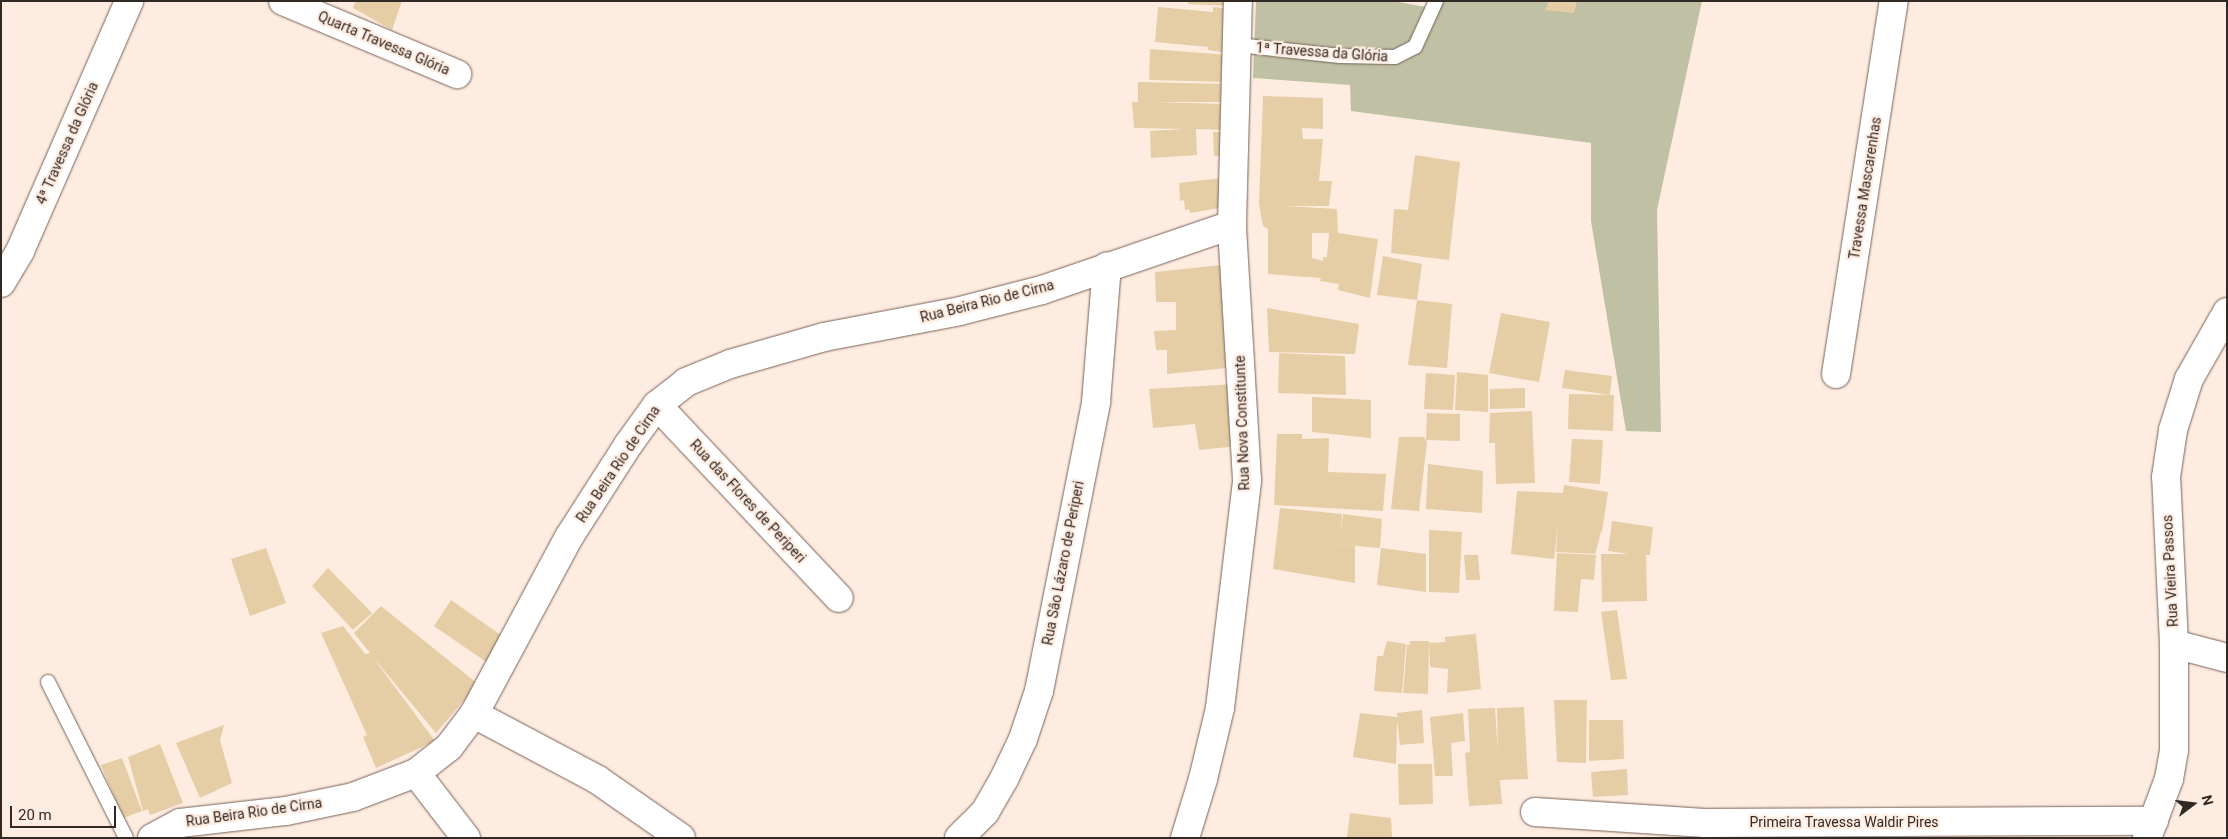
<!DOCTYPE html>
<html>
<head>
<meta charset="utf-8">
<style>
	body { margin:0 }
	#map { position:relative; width:2228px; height:839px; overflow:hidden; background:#ffece1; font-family:Roboto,sans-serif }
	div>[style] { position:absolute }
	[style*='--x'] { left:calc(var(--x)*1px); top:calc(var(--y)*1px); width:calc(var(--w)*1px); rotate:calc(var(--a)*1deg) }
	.green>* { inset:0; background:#bfc0a4 }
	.building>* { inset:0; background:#e5cda6 }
	.roads { filter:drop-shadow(0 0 1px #766257) drop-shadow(0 0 1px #766257) }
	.lane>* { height:14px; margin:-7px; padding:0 7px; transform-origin:7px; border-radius:7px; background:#fff }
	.street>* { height:28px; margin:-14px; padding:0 14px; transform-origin:14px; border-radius:14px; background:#fff }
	span { translate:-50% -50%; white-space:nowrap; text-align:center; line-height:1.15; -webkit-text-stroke:4.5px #ffece1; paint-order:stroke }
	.street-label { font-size:14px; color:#312924 }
	.frame { position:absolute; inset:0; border:2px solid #312924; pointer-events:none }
	.north { position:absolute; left:2168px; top:779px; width:50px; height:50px; -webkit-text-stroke:4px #ffece1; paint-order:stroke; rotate:75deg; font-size:14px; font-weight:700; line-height:20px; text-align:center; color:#312924 }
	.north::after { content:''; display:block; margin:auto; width:18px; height:22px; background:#312924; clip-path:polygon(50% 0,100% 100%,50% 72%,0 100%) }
	.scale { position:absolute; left:10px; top:806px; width:106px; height:22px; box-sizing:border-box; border:2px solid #312924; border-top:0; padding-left:6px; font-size:15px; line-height:18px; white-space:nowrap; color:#312924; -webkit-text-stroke:4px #ffece1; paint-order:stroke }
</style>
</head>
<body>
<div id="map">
	<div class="green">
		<div style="clip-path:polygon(1256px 1px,1393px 1px,1431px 8px,1434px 1px,1702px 1px,1657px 210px,1661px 432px,1626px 431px,1591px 221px,1591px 143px,1351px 111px,1350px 85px,1253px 78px)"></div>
	</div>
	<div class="building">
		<div style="clip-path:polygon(356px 1px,402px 1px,392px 30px,353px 8px)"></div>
		<div style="clip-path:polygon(1188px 1px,1231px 1px,1232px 6px,1188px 4px)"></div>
		<div style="clip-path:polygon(1549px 1px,1577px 1px,1574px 13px,1545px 10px)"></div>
		<div style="clip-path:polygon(1158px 7px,1213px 12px,1213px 7px,1233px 9px,1229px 53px,1208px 50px,1208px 47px,1155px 42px)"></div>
		<div style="clip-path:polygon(1150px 49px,1229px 55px,1229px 82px,1149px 80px)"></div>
		<div style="clip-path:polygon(1138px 82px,1228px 84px,1227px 102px,1152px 102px,1226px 104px,1226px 130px,1196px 129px,1197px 155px,1151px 158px,1150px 131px,1185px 129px,1134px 128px,1132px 102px,1138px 102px)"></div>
		<div style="clip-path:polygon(evenodd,1263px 96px,1323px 98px,1323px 129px,1302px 128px,1303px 139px,1323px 139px,1319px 181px,1332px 181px,1329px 206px,1286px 206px,1337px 209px,1338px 233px,1378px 239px,1370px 298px,1338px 290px,1339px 284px,1320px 281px,1321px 278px,1268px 274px,1268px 229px,1263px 226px,1259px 204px,1263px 96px,1312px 233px,1329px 233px,1327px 257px,1323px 257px,1323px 261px,1312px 258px,1312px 233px)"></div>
		<div style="clip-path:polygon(1213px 132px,1226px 132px,1227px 155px,1214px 156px)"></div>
		<div style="clip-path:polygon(1415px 155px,1460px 162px,1449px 260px,1391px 253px,1394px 209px,1408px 210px)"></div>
		<div style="clip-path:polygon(1222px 178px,1225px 207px,1190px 213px,1189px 209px,1185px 210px,1184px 200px,1180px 201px,1179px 183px)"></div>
		<div style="clip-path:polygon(1383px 256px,1422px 264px,1417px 300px,1377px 295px)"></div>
		<div style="clip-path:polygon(1231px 264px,1236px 367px,1167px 374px,1167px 350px,1156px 350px,1154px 331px,1176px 330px,1176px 302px,1156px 302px,1155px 272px)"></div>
		<div style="clip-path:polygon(1417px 300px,1452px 304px,1447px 368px,1408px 365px)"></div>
		<div style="clip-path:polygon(1267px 308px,1359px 324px,1355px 354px,1269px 352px)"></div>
		<div style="clip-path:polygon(1501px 313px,1550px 322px,1539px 382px,1489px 373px)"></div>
		<div style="clip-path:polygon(1279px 353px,1345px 356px,1346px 395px,1278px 393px)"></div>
		<div style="clip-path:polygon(1565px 370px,1612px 376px,1610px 395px,1562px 388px)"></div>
		<div style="clip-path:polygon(1457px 372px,1488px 375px,1488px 412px,1455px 410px)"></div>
		<div style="clip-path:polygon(1426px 373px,1455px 375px,1453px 410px,1424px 409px)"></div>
		<div style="clip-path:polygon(1235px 384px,1238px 446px,1199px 450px,1195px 424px,1153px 428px,1149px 389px)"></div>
		<div style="clip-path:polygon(1525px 388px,1525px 408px,1490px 409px,1490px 389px)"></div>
		<div style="clip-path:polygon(1569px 394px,1614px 395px,1613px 431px,1568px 429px)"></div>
		<div style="clip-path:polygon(1312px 397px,1371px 400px,1371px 438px,1312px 432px)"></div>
		<div style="clip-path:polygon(1532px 411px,1535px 483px,1496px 484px,1495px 443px,1489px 443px,1490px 413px)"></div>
		<div style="clip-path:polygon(1427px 413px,1460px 414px,1460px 441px,1426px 440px)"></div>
		<div style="clip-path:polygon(1277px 434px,1302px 434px,1302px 439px,1329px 438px,1328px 472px,1386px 474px,1383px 511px,1274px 505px)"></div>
		<div style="clip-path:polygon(1399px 437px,1424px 437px,1427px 442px,1419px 511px,1391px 509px)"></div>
		<div style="clip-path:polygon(1572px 439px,1603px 440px,1600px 484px,1569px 482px)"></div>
		<div style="clip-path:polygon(1428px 464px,1483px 471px,1482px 513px,1426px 509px)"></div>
		<div style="clip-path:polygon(1564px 485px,1608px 492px,1602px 532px,1570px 527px,1601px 532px,1595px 554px,1556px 552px,1558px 525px,1554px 559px,1511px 554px,1517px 491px,1563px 493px)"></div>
		<div style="clip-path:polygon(1280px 508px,1342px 514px,1341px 531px,1343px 514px,1382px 519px,1380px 548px,1301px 541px,1355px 546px,1355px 583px,1273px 569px)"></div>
		<div style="clip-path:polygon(1612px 521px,1653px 527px,1650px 555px,1646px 555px,1647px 601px,1602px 602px,1601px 554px,1629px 554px,1608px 551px)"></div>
		<div style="clip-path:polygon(1429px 530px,1462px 532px,1459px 593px,1429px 592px)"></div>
		<div style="clip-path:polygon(266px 548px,286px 603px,250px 616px,231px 559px)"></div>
		<div style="clip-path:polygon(1381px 548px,1426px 554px,1426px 592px,1377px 585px)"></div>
		<div style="clip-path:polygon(1557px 553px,1596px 555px,1594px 580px,1581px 579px,1578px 612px,1554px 611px)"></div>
		<div style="clip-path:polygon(1464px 555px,1478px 555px,1480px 580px,1466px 580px)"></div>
		<div style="clip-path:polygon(328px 568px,372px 613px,353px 630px,312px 586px)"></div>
		<div style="clip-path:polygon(451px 600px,505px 638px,489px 664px,434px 626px)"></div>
		<div style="clip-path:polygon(381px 606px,478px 684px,436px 733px,372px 656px,435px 741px,376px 768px,363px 737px,367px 735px,321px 633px,343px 626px,365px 654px,370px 653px,354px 633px)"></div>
		<div style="clip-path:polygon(1617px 610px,1627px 679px,1611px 680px,1601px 612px)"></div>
		<div style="clip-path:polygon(1476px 634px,1481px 689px,1447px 693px,1448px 669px,1430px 667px,1429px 643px,1445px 642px,1445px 637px)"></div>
		<div style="clip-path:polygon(1387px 641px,1406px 644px,1402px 693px,1374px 691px,1377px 656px,1383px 656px)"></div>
		<div style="clip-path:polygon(1410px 641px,1429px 641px,1428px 694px,1403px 693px,1407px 645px,1410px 645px)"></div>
		<div style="clip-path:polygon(1554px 700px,1587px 700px,1586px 763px,1557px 762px)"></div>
		<div style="clip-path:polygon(1524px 707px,1528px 779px,1500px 780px,1502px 804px,1469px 806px,1465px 753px,1470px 752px,1468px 709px,1495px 708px,1498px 751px,1497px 708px)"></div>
		<div style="clip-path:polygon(1422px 710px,1424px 743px,1400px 745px,1397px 720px,1396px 764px,1353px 757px,1360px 713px,1397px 717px,1397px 713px)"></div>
		<div style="clip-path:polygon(1463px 713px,1465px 741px,1451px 743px,1453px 776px,1435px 776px,1430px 717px)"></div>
		<div style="clip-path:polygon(1589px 720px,1623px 720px,1624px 759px,1589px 761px)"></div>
		<div style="clip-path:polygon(224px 725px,220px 740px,232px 783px,200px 798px,176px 743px)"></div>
		<div style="clip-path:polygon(160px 744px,183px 803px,150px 815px,148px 809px,143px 811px,128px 757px)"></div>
		<div style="clip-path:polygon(122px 758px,142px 811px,123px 818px,101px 765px)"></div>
		<div style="clip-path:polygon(1398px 764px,1432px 764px,1433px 804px,1399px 805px)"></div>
		<div style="clip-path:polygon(1627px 769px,1628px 795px,1593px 797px,1591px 772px)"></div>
		<div style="clip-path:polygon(1350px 813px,1391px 818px,1392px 838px,1347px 838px)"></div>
	</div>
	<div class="roads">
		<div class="lane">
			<div style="--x:1237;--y:45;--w:104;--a:6.1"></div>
			<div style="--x:1340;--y:56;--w:55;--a:1"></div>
			<div style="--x:1395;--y:57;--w:22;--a:-27"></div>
			<div style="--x:1415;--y:47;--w:51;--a:-65.5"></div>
			<div style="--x:48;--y:682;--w:174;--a:63.4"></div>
		</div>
		<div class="street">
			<div style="--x:283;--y:1;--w:189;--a:22.8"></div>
			<div style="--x:1;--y:283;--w:37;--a:-59"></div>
			<div style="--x:20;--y:251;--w:273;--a:-66.4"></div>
			<div style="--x:1836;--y:374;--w:377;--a:-81.2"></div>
			<div style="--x:657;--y:405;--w:265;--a:46.7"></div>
			<div style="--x:2174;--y:644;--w:55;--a:14.8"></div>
			<div style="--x:474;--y:714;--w:140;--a:28"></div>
			<div style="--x:598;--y:780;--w:101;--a:34.9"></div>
			<div style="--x:416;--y:773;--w:82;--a:52.4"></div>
			<div style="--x:1535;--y:812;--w:170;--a:3.7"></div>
			<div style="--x:1705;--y:823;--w:449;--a:-0.3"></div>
			<div style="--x:152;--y:838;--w:32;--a:-28"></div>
			<div style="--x:180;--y:823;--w:107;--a:-6.5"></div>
			<div style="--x:286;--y:811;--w:68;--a:-11.8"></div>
			<div style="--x:353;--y:797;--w:67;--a:-20.9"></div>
			<div style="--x:416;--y:773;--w:42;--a:-38.2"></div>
			<div style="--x:449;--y:747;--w:41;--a:-52.9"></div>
			<div style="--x:474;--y:714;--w:201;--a:-61.8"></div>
			<div style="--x:569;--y:537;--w:109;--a:-57.3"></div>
			<div style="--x:628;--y:445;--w:49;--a:-54.1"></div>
			<div style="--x:657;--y:405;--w:37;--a:-38"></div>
			<div style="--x:686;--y:382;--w:48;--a:-22.2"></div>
			<div style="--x:730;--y:364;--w:98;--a:-16"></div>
			<div style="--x:824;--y:337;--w:138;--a:-10.8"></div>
			<div style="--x:960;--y:311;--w:85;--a:-14.4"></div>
			<div style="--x:1042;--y:290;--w:201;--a:-18.9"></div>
			<div style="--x:959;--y:838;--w:37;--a:-45"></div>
			<div style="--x:985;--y:812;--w:38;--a:-60"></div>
			<div style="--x:1004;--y:779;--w:44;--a:-64.6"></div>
			<div style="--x:1023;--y:739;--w:51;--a:-71.6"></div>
			<div style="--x:1039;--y:691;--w:295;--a:-78.8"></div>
			<div style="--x:1096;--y:402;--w:136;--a:-85.4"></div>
			<div style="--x:1185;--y:838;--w:62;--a:-73"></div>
			<div style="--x:1203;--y:779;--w:73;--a:-76.5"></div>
			<div style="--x:1220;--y:708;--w:230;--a:-83.2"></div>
			<div style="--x:1247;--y:480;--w:255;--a:-93.4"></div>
			<div style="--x:1232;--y:225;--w:224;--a:-88.5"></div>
			<div style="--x:2147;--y:838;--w:63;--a:-69.6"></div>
			<div style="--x:2169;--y:779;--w:29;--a:-80"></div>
			<div style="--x:2174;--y:750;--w:106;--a:-90"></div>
			<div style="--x:2174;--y:644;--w:167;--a:-92.7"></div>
			<div style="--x:2166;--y:477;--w:48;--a:-81.5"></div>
			<div style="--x:2173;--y:430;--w:53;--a:-72.6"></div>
			<div style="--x:2189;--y:379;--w:77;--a:-60.4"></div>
		</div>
	</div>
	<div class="street-label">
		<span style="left:384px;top:43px;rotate:23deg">Quarta Travessa Glória</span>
		<span style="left:1322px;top:52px;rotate:4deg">1ª Travessa da Glória</span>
		<span style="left:67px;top:143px;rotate:-66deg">4ª Travessa da Glória</span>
		<span style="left:1865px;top:188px;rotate:-81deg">Travessa Mascarenhas</span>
		<span style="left:987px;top:301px;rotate:-14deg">Rua Beira Rio de Cirna</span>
		<span style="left:1242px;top:423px;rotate:-92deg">Rua Nova Constitunte</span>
		<span style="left:618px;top:464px;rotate:-56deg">Rua Beira Rio de Cirna</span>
		<span style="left:748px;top:501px;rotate:47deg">Rua das Flores de Periperi</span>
		<span style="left:1063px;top:563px;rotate:-79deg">Rua Sâo Lázaro de Periperi</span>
		<span style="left:2170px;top:571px;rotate:-93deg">Rua Vieira Passos</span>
		<span style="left:254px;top:812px;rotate:-8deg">Rua Beira Rio de Cirna</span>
		<span style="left:1844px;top:822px">Primeira Travessa Waldir Pires</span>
	</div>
	<div class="frame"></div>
	<div class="north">N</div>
	<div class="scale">20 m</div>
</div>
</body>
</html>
